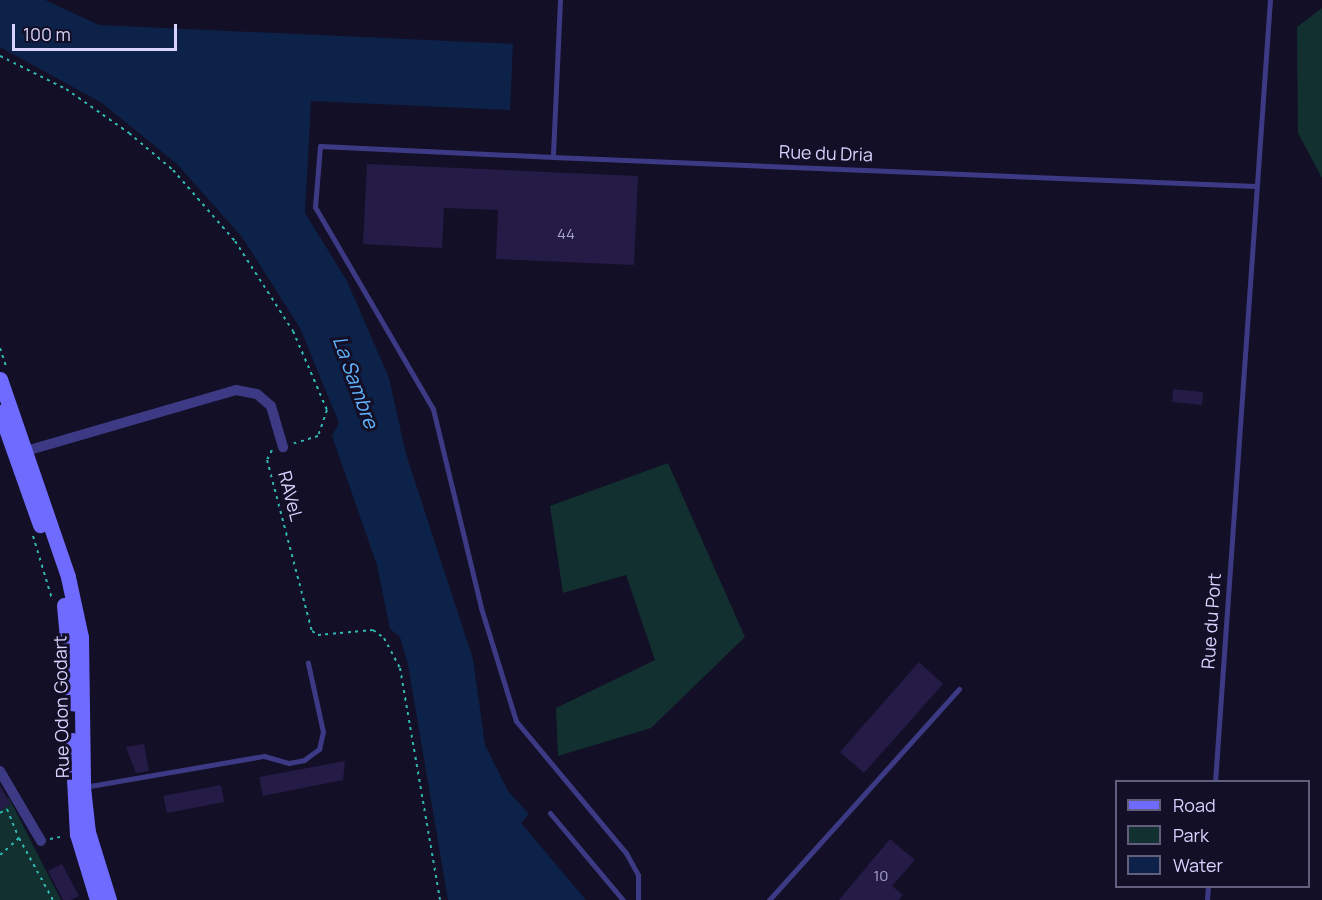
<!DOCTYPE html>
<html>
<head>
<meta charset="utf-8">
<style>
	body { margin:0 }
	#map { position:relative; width:1322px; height:900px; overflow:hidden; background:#130f26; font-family:Manrope,sans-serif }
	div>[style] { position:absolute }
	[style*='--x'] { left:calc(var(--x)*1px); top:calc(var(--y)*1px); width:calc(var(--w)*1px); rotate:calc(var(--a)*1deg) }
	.green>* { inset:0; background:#12302f }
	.water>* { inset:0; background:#0c2248 }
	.building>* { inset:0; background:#241b47 }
	.path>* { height:2px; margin-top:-1px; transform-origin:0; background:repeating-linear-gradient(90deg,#2fb8b0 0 3px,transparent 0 7.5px) }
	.service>* { height:5px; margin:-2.5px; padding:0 2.5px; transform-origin:2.5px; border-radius:2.5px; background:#3d3a85 }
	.minor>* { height:10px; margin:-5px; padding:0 5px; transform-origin:5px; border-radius:5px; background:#3d3a85 }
	.secondary>* { height:15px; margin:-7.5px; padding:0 7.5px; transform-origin:7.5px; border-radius:7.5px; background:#6f6bff }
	span { translate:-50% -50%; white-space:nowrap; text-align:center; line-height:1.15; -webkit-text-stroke:6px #130f26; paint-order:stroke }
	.number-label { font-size:15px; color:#aca6d1 }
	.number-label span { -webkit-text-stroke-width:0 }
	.street-label { font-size:18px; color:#d9d4ff }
	.water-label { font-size:20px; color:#62b6ff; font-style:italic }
	.legend { position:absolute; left:1115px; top:780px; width:195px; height:108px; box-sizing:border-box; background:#130f26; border:2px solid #625e7d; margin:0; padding:8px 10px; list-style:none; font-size:18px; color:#d9d4ff }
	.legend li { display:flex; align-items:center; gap:12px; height:30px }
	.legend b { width:30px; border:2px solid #625e7d }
	.scale { position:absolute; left:12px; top:24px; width:165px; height:27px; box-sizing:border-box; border:3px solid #d9d4ff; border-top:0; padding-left:8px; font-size:18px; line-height:21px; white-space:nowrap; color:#d9d4ff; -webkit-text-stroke:4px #130f26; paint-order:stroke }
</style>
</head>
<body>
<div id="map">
	<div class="green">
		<div style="clip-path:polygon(1322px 8px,1322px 178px,1298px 133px,1297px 27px)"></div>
		<div style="clip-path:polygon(668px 463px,745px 637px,651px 728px,558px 756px,556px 708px,655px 660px,626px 575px,563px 593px,550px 506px)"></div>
		<div style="clip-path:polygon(9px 798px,61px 900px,0 900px,0 803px)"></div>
	</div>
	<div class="water">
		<div style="clip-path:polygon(0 0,45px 0,99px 25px,513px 44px,510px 110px,311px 101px,305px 213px,347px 281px,389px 378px,406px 454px,473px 659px,485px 745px,508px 791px,529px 814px,521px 823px,586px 900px,448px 900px,408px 665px,400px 637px,390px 629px,377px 565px,332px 436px,339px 423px,300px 328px,242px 237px,177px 164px,102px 103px,0 47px)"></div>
	</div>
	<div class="building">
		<div style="clip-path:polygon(367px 164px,638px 176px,634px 265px,496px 259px,498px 210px,444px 208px,442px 248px,363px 244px)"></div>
		<div style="clip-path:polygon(1173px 389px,1203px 392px,1202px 405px,1172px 402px)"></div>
		<div style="clip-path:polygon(919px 662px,943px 684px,864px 773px,840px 752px)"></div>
		<div style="clip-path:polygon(144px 744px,149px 771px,136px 773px,126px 747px)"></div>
		<div style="clip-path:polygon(345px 761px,343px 780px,263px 796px,259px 777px)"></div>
		<div style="clip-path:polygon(221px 785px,224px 802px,167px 813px,163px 796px)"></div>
		<div style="clip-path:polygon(0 786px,11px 804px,0 811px)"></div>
		<div style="clip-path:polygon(890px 839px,915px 860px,892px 886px,903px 895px,899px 900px,839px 900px)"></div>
		<div style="clip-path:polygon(62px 864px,79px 896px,71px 900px,63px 900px,48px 871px)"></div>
	</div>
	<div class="path">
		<div style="--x:0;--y:56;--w:74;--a:26.6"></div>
		<div style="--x:66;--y:89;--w:77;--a:34.9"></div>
		<div style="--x:129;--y:133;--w:57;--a:40.1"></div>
		<div style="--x:173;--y:170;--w:94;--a:48.9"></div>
		<div style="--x:235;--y:241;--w:107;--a:57.2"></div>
		<div style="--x:293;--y:331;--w:86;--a:66.7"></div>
		<div style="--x:327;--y:410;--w:28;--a:109"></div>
		<div style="--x:318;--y:436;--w:27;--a:163"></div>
		<div style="--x:0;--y:348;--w:22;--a:72"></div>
		<div style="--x:272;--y:450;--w:11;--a:117"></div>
		<div style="--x:267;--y:460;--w:177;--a:75.3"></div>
		<div style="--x:312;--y:631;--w:7;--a:34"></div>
		<div style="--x:318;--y:635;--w:55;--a:-5.2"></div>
		<div style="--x:373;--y:630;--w:14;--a:36"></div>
		<div style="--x:384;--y:638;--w:34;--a:62"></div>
		<div style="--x:400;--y:668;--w:235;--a:80.2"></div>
		<div style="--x:33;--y:536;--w:66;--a:73.2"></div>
		<div style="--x:61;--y:734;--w:22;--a:-87"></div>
		<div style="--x:0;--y:813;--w:8;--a:-30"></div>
		<div style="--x:7;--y:809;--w:31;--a:68"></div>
		<div style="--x:19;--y:838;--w:25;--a:138"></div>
		<div style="--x:19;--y:838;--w:71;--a:61.3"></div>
		<div style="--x:50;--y:839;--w:15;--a:-11"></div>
	</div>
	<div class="service">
		<div style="--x:560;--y:0;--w:157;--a:92.6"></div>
		<div style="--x:553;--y:157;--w:703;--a:2.37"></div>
		<div style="--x:553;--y:157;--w:233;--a:-177.3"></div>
		<div style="--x:320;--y:146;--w:61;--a:94.7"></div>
		<div style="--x:315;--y:207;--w:234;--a:59.7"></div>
		<div style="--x:433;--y:409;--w:205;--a:76.4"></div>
		<div style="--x:481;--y:608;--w:118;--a:72.8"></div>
		<div style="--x:516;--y:721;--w:172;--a:50.2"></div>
		<div style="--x:626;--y:853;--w:25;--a:61"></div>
		<div style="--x:638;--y:875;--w:25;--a:90"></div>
		<div style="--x:1215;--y:782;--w:784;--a:-85.98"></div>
		<div style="--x:84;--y:787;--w:183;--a:-9.8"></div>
		<div style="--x:264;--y:756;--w:26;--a:16"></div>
		<div style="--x:289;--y:763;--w:15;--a:-11"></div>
		<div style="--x:304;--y:760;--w:19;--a:-36"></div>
		<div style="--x:319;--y:749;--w:17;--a:-77"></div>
		<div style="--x:323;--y:732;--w:71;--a:-102.3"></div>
		<div style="--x:550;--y:813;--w:114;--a:50"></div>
		<div style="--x:769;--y:900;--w:284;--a:-48"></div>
		<div style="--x:1207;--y:900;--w:14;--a:-86"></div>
	</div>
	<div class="minor">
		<div style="--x:19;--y:453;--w:226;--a:-16.2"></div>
		<div style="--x:236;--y:390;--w:21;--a:11"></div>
		<div style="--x:257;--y:394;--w:18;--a:41"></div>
		<div style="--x:271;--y:406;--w:43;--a:73.7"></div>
		<div style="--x:0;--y:771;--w:81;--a:59.6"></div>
	</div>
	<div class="secondary">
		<div style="--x:0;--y:379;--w:209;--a:71"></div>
		<div style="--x:68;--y:577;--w:61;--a:77.8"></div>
		<div style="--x:81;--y:637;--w:150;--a:89.2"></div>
		<div style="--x:83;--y:787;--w:45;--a:83.7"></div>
		<div style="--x:88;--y:832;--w:71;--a:72.8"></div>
		<div style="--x:0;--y:412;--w:120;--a:70.5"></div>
		<div style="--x:64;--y:605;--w:99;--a:84.8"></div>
		<div style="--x:72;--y:740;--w:94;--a:87"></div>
		<div style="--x:77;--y:834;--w:69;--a:73.1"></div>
	</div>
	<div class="number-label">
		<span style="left:566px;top:234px">44</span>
		<span style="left:881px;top:876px">10</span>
	</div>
	<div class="street-label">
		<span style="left:826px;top:153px;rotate:2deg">Rue du Dria</span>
		<span style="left:291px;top:496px;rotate:75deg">RAVeL</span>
		<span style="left:1211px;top:621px;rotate:-86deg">Rue du Port</span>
		<span style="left:61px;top:707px;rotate:-91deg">Rue Odon Godart</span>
	</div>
	<div class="water-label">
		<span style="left:356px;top:382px;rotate:70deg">La Sambre</span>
	</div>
	<ul class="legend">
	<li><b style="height:8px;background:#6f6bff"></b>Road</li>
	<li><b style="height:16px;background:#12302f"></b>Park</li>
	<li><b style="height:16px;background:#0c2248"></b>Water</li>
	</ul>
	<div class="scale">100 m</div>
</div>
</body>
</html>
